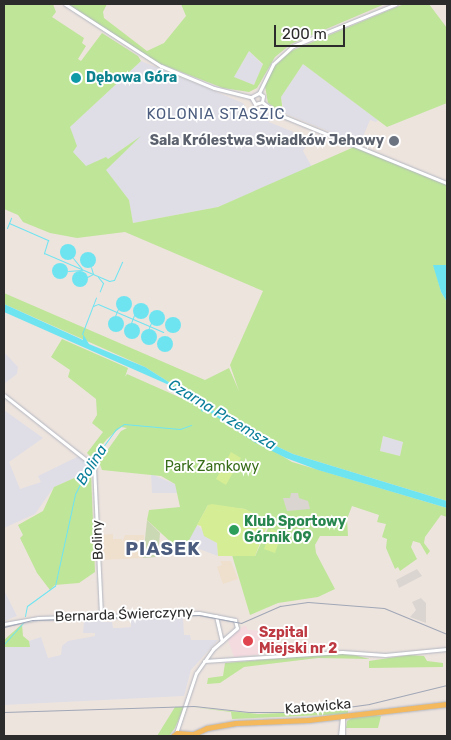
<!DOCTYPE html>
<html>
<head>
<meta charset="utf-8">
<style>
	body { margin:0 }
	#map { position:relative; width:451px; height:740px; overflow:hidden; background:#eee4de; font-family:Rubik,sans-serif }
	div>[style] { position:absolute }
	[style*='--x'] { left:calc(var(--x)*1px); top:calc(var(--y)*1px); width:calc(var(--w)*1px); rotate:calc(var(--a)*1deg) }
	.industrial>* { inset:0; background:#dfdee6 }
	.education>* { inset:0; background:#efdfcd }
	.medical>* { inset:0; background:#f4dbe0 }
	.green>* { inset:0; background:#bfe599 }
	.cemetery>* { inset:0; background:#cbd8b4 }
	.pitch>* { inset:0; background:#d5ed95 }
	.plaza>* { inset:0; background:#dad5d1 }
	.water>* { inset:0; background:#6fe4f1 }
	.round { border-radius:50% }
	.stream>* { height:1px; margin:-0.5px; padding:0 0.5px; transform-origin:0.5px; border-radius:0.5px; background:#6fe4f1 }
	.roads { filter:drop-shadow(0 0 1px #b2b6c0) drop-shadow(0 0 1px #b2b6c0) }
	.tertiary>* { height:3px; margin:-1.5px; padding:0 1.5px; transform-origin:1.5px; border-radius:1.5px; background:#fff }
	.primary>* { height:5px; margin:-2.5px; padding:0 2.5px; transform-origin:2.5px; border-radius:2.5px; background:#f4b85d }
	.tram>* { height:1px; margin:-0.5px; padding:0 0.5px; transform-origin:0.5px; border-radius:0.5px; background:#a0a7b6 }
	.rail>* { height:1px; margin:-0.5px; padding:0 0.5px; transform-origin:0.5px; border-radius:0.5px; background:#a0a7b6 }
	.dots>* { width:14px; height:14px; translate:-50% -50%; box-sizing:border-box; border:2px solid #fff; border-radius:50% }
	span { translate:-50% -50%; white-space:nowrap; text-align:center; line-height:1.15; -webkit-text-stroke:4px #fff; paint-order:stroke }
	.culture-label { font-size:14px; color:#0d838f; font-weight:700 }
	.left { translate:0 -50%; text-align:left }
	.worship-label { font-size:14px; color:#5b616d; font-weight:700 }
	.right { translate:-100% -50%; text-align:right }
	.park-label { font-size:14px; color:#376c19 }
	.leisure-label { font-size:14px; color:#27864d; font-weight:700 }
	.street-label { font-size:14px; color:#2c2c2c }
	.health-label { font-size:14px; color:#be3a42; font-weight:700 }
	.neighbourhood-label { font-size:15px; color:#4b5c7e; letter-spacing:1px }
	.water-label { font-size:15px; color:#0a7f9a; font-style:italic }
	.district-label { font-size:19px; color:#4b5c7e; font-weight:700; letter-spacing:1px }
	.frame { position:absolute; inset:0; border:5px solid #2c2c2c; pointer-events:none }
	.scale { position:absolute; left:274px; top:25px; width:71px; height:22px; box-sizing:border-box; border:2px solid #2c2c2c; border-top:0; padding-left:6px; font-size:15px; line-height:18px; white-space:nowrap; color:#2c2c2c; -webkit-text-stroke:4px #fff; paint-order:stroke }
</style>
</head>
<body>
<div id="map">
	<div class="industrial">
		<div style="clip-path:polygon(249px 51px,263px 65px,254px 85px,234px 77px)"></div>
		<div style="clip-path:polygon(141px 61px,243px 103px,248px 112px,259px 109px,271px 115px,269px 122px,311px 139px,303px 151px,312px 167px,218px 207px,133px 223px,129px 200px,105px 170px,134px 141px,108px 159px,88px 183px,48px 147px)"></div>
		<div style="clip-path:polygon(303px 64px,378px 120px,376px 122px,370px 120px,360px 144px,284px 113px,281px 97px)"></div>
		<div style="clip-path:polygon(4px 352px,18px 367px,17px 374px,4px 384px)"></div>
		<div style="clip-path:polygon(4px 410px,43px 438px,9px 462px,20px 489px,41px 482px,38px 476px,79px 456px,88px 464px,81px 475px,54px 487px,35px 514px,4px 528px)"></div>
		<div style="clip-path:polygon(383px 436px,403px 442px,400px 456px,380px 451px)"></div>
		<div style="clip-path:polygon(151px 474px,175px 484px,179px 493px,152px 493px)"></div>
		<div style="clip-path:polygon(197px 525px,217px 543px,218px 556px,186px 544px)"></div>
		<div style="clip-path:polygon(4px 590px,17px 616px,4px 621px)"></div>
		<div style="clip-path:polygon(183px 617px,184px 635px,190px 635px,191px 640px,218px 640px,191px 670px,184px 696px,4px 705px,4px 647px,29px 647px,29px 641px,41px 637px,48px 658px,61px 655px,62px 646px,68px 641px,95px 636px,95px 633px,83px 633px,84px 620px,102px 619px,101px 622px,112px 622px,113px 628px,119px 628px,131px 627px,131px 619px)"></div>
	</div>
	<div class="education">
		<div style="clip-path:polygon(113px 534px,113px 539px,122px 539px,122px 542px,125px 535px,144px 535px,143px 558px,101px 560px,99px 535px)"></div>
		<div style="clip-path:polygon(220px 561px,231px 561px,238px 579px,223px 584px,217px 567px,222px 565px)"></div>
	</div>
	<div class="medical">
		<div style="clip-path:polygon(245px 625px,248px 630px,261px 631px,264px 640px,268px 640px,265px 654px,234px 657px,228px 639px)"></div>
	</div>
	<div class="green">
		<div style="clip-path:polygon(evenodd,4px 4px,53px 4px,56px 12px,52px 17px,84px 38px,82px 43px,86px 46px,78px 59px,81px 61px,102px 33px,138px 56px,141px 61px,70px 127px,77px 146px,73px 152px,86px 166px,106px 157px,108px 159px,141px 136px,106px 170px,129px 200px,133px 223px,218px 207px,354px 147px,447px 185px,447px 265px,434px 265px,441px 292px,447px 302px,447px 501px,293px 454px,251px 434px,145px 367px,4px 304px,4px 293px,205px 380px,229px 368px,239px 391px,230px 365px,263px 291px,125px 232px,77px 238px,50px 233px,23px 222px,18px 215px,4px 209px,4px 4px,383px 436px,403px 442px,400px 456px,380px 451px,383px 436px)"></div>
		<div style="clip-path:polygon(evenodd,68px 4px,107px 4px,103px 12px,104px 18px,147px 51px,164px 43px,186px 16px,181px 4px,385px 4px,291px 44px,275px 57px,257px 88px,249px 92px,223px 88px,158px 63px,68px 4px,249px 51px,263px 64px,254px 85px,234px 77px,249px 51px)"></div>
		<div style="clip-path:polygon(404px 4px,429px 4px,447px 28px,447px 103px,387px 127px,303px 64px,281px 97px,283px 113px,268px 103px,265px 86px,274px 67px,291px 51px)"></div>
		<div style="clip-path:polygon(62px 339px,128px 368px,125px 377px,127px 374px,206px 409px,292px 462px,447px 508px,447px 517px,441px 515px,425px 537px,424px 543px,430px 551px,427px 555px,420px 543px,413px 541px,411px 547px,417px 559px,400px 571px,398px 567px,395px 569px,386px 548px,387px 539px,382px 537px,386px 524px,377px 522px,379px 515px,352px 506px,347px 519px,348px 536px,320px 536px,315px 545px,316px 553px,335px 589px,318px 597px,278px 603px,250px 615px,232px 555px,255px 556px,270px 524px,245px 509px,208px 505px,187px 544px,193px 549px,181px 557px,175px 546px,147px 520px,149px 510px,180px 507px,175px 484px,161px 476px,102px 470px,99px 462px,121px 431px,127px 428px,121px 427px,107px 439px,92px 458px,87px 453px,103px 432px,92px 423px,97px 415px,96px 399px,68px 377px,70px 370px,51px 357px)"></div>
		<div style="clip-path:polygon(88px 469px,91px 473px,95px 572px,79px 583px,55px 585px,50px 590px,37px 573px,20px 538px,23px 535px,18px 525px,43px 511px,54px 487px,81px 475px,84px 477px)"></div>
		<div style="clip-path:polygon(22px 624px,23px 636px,29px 641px,30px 647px,4px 647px,4px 640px)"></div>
		<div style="clip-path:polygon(346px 653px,370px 659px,318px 658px,244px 667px,220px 683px,207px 684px,208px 678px,223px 676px,225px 663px)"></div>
		<div style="clip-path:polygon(409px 655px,424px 656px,427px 661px,443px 663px,443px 667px,369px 668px,369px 661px)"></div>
		<div style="clip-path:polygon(175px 707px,184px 707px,175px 728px,169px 736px,157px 736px)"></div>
		<div style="clip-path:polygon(191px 707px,258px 714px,348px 710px,348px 714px,232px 719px,231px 712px)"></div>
		<div style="clip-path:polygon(375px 715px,381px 716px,378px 728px,346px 728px,347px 721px,352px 718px)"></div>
	</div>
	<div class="cemetery">
		<div style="clip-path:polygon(147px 520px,160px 533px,158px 557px,143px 558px)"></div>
	</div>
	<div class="pitch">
		<div style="clip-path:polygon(231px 452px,241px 458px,226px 485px,216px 479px)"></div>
		<div style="clip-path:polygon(212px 504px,245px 509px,269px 521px,255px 556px,218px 556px,217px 543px,204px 536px,201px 526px,197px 525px,208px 505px)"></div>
		<div style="clip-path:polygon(271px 529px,282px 533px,275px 553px,264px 549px)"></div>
	</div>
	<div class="plaza">
		<div style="clip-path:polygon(291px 493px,298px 493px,299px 498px,308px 501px,310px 509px,287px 511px,283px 498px,290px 498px)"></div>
		<div style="clip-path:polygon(417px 569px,422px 576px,399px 588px,396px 580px)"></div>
		<div style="clip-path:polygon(421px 598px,426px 603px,426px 623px,410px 617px,416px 610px,412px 602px)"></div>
	</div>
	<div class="water">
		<div class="round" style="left:60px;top:244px;width:16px;height:16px"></div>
		<div class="round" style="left:80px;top:252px;width:16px;height:16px"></div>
		<div class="round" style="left:52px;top:263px;width:16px;height:16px"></div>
		<div style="clip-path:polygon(433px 265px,447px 265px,447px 302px,441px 292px)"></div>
		<div class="round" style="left:72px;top:271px;width:16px;height:16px"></div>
		<div class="round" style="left:116px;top:296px;width:16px;height:16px"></div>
		<div class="round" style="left:133px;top:303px;width:16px;height:16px"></div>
		<div style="clip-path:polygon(4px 304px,83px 340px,83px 334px,89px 344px,145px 367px,251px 434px,293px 454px,447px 501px,447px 508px,318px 470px,286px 458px,254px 442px,205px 409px,202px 412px,198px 404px,169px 385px,4px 312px)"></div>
		<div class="round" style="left:149px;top:310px;width:16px;height:16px"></div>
		<div class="round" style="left:108px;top:316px;width:16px;height:16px"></div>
		<div class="round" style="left:165px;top:317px;width:16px;height:16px"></div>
		<div class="round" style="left:124px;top:323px;width:16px;height:16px"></div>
		<div class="round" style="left:141px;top:329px;width:16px;height:16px"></div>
		<div class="round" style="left:157px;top:336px;width:16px;height:16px"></div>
	</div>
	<div class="stream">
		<div style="--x:9;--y:223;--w:43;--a:23.6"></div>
		<div style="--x:48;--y:240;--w:14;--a:107"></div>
		<div style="--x:44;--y:253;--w:71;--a:23.3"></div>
		<div style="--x:109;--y:281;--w:5;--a:-11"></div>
		<div style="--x:114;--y:280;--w:20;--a:-66"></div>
		<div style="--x:7;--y:228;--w:11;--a:-68"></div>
		<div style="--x:73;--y:258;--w:14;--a:51"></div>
		<div style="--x:68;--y:271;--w:14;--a:-4"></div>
		<div style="--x:87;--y:277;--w:7;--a:-27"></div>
		<div style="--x:93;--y:274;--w:7;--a:-106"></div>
		<div style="--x:98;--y:277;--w:8;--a:50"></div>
		<div style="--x:103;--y:283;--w:9;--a:111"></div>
		<div style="--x:93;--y:306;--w:5;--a:-22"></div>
		<div style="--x:98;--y:304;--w:71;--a:23.3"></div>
		<div style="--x:115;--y:316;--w:8;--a:-67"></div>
		<div style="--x:131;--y:323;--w:9;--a:-69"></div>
		<div style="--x:148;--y:330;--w:8;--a:-67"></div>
		<div style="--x:82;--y:334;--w:39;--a:-69"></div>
		<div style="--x:92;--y:462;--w:39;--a:-54"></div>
		<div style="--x:115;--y:430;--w:11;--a:-34"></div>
		<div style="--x:124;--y:424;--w:56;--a:5.1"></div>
		<div style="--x:180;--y:429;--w:12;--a:-20"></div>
		<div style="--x:25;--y:616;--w:10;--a:-79"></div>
		<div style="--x:27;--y:606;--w:34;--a:-36"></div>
		<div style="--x:55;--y:586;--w:94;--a:-77.7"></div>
		<div style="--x:75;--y:494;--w:33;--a:-63"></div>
		<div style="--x:4;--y:644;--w:31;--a:-48"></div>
	</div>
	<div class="roads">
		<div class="tertiary">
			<div style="--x:65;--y:4;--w:114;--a:32.9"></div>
			<div style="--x:161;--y:66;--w:57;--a:22.5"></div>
			<div style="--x:214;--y:88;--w:38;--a:14"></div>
			<div style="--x:259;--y:93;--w:32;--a:-64"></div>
			<div style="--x:273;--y:64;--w:27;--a:-42"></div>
			<div style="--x:293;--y:46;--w:111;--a:-22.2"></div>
			<div style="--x:259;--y:93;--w:5;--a:37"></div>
			<div style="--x:263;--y:96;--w:6;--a:99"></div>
			<div style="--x:251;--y:97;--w:8;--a:60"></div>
			<div style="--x:255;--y:104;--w:7;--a:-16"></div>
			<div style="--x:251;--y:97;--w:9;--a:-27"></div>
			<div style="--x:262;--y:102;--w:22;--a:36"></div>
			<div style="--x:280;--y:115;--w:180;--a:22.2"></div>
			<div style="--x:4;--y:395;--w:115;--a:38.3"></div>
			<div style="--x:94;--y:466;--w:150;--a:87.3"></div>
			<div style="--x:216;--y:616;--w:26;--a:77"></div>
			<div style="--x:4;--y:624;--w:35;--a:-10"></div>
			<div style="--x:38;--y:618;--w:161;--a:-1.8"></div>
			<div style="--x:199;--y:613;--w:37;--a:11"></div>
			<div style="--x:235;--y:620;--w:8;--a:76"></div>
			<div style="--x:237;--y:628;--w:32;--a:139"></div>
			<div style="--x:213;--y:649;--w:29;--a:125"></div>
			<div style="--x:196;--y:673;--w:63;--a:108.4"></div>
			<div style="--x:204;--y:661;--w:138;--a:-3.7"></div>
			<div style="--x:342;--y:652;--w:43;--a:4"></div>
			<div style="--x:385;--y:655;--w:62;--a:-5.5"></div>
			<div style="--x:340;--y:736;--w:19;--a:-84"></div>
			<div style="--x:343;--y:736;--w:19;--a:-90"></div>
		</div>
		<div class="primary">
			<div style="--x:173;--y:736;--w:5;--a:-37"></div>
			<div style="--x:177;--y:733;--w:14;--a:4"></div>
			<div style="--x:189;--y:736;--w:20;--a:-24"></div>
			<div style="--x:207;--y:728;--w:29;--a:-10"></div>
			<div style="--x:236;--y:723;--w:72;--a:-2.4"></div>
			<div style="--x:308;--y:720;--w:140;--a:-6.6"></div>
		</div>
	</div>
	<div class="tram">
		<div style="--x:4;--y:627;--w:29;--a:-14"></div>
		<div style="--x:32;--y:620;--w:167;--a:-1.7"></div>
		<div style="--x:199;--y:615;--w:43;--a:10.8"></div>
		<div style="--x:241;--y:623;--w:43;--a:-23.6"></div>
		<div style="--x:280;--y:606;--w:28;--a:-8"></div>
		<div style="--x:308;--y:602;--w:76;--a:4.5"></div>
		<div style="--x:384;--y:608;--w:68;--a:22.4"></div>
	</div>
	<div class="rail">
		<div style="--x:4;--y:712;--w:190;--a:-1.8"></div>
		<div style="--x:194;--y:706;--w:55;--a:6.2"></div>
		<div style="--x:249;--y:712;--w:62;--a:0"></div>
		<div style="--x:311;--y:712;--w:59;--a:-7.9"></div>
		<div style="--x:369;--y:704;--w:80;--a:-13.7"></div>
	</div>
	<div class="dots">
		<div style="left:76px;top:78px;background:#0f9aa8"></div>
		<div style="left:394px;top:141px;background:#6b7280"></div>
		<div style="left:234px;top:530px;background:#2e9e5b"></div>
		<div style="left:248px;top:641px;background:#e0444e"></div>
	</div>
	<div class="culture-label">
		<span class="left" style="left:86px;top:78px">Dębowa Góra</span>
	</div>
	<div class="worship-label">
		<span class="right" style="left:384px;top:141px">Sala Królestwa Swiadków Jehowy</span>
	</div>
	<div class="park-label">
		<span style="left:212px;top:467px">Park Zamkowy</span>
	</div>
	<div class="leisure-label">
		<span class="left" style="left:244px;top:530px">Klub Sportowy<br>Górnik 09</span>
	</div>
	<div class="street-label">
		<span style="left:98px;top:540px;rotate:-92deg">Boliny</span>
		<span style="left:124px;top:615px;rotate:-2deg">Bernarda Świerczyny</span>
		<span style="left:318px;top:707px;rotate:-5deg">Katowicka</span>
	</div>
	<div class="health-label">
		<span class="left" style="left:259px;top:641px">Szpital<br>Miejski nr 2</span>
	</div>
	<div class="neighbourhood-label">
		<span style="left:216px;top:115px">KOLONIA STASZIC</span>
	</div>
	<div class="water-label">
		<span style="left:222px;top:415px;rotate:31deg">Czarna Przemsza</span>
		<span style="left:92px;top:465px;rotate:-58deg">Bolina</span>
	</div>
	<div class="district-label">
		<span style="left:163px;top:549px">PIASEK</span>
	</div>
	<div class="frame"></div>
	<div class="scale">200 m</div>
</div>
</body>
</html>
